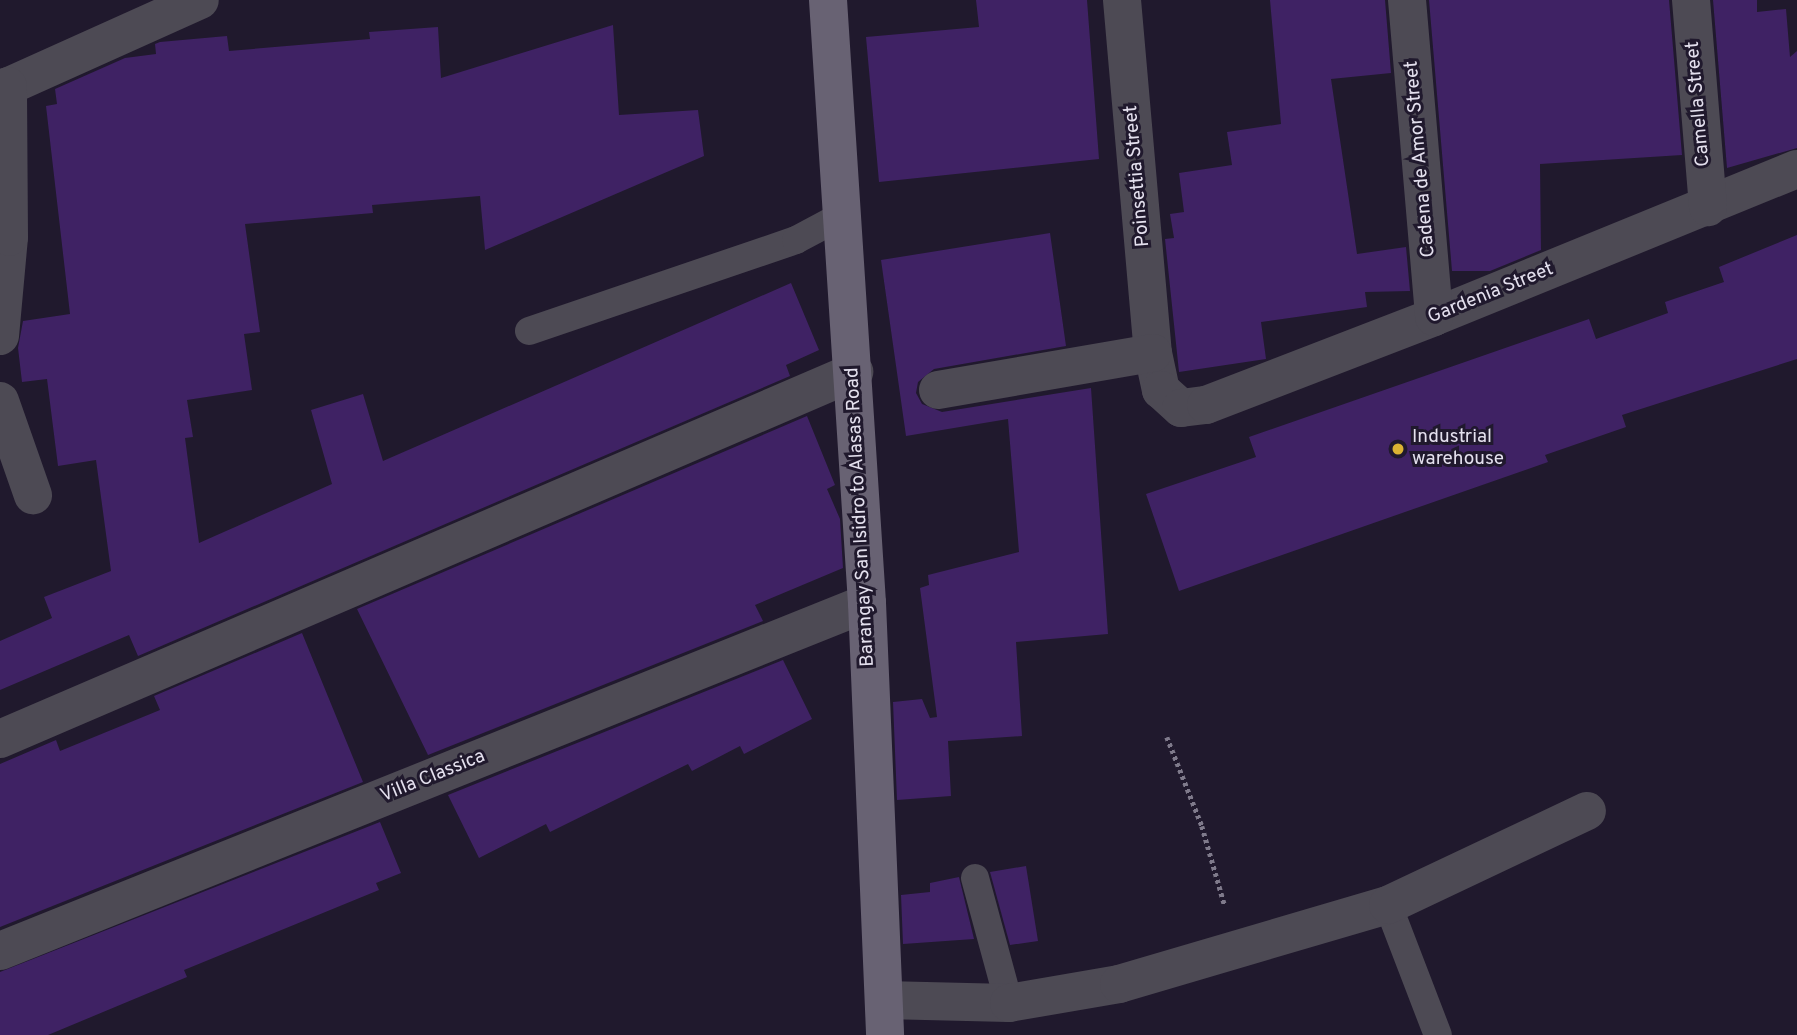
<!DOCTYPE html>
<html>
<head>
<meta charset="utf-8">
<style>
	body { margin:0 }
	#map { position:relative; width:1797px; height:1035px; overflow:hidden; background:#20192d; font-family:Overpass,sans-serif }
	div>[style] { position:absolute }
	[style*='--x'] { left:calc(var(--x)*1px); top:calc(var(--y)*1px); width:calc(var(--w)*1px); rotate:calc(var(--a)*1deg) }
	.building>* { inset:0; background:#3f2264 }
	.path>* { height:4.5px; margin-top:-2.25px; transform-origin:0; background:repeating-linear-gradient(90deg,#7f7a8b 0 3.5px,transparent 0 7px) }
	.lane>* { height:28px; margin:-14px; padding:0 14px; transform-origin:14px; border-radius:14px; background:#4d4a54 }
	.street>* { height:38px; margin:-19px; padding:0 19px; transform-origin:19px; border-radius:19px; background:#4d4a54 }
	.secondary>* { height:38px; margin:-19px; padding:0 19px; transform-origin:19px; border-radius:19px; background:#686273 }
	.dots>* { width:19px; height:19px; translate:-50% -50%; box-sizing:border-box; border:4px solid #20192d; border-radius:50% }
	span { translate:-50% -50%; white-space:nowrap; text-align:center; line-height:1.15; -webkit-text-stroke:6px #20192d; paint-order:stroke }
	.street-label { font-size:19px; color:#e4e0ee }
	.poi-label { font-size:19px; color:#e4e0ee }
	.left { translate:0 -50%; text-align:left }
</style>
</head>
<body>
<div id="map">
	<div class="building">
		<div style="clip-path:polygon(976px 0,1087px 0,1099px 159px,879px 182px,866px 37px,979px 27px)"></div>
		<div style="clip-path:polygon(1270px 0,1385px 0,1391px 73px,1331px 79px,1357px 254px,1406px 247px,1410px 291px,1365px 292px,1367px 307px,1261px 322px,1266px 359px,1179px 372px,1165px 239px,1174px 238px,1170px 214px,1184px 212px,1179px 173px,1232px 165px,1227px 132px,1281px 124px)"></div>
		<div style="clip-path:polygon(1429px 0,1669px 0,1682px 155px,1540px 164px,1541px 250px,1490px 271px,1452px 271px)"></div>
		<div style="clip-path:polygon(1713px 0,1757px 0,1757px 12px,1786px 9px,1790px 57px,1797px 51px,1797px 148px,1727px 168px)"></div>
		<div style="clip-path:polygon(613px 25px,619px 115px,698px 110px,704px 156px,485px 250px,480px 196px,372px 205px,373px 213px,245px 224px,260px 332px,244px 334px,252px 390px,187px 400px,193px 437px,185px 438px,199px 543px,332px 484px,311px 410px,363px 394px,383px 461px,791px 283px,819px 350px,786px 365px,790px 376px,138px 656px,129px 635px,0 690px,0 641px,52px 618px,44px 597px,111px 571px,96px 460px,58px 466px,47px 379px,22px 382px,18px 348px,23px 321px,70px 314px,46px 106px,57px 104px,55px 89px,125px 58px,156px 54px,155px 44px,160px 42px,227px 36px,229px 51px,370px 39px,369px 32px,438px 27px,441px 78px)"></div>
		<div style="clip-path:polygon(1050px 233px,1066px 346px,934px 369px,918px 382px,916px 393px,922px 404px,942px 412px,1091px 388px,1108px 634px,1016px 642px,1022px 736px,948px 741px,951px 796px,897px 800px,893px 702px,922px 699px,930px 718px,937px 717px,920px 588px,929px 585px,928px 575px,1019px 552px,1008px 419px,906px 436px,881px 260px)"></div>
		<div style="clip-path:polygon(1797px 235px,1797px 359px,1622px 415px,1626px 427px,1545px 455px,1548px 462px,1179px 591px,1146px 494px,1256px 457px,1249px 437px,1589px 319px,1596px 339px,1668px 313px,1665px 302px,1724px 282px,1719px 267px)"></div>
		<div style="clip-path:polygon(807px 416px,835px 485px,827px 489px,840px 519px,843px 568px,755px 605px,763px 621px,428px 755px,357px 609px)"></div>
		<div style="clip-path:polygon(302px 633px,363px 782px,0 927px,0 764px,56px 740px,60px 751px,160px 710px,154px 696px)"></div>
		<div style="clip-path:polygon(783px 660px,812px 719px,744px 754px,740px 746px,692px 771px,688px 764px,550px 832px,546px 824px,479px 858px,448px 795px)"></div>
		<div style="clip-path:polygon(380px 822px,401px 873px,376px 883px,379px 890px,184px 970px,187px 977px,48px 1035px,0 1035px,0 972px)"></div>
		<div style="clip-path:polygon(1026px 866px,1038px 941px,1010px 945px,990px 872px)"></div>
		<div style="clip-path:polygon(959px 877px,974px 939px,903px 944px,901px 895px,930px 892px,930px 883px)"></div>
	</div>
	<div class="path">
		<div style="--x:1167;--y:737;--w:96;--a:68.5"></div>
		<div style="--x:1202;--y:826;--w:83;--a:74"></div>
	</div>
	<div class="lane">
		<div style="--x:529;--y:331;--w:282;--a:-18.8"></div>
		<div style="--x:796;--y:240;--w:53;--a:-28"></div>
		<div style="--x:975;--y:878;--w:130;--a:74.8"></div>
		<div style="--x:1388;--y:905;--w:139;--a:69"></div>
	</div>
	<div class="street">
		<div style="--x:1122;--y:0;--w:354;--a:85"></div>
		<div style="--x:1153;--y:353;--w:38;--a:78"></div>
		<div style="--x:1161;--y:390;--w:27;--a:42"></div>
		<div style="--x:1181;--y:408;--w:25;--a:-7"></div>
		<div style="--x:1206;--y:405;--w:244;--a:-21.1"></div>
		<div style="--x:1434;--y:317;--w:392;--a:-22.2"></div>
		<div style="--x:1407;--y:0;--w:318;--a:85.1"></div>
		<div style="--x:1691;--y:0;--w:208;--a:85.3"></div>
		<div style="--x:0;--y:90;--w:219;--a:-24.2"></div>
		<div style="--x:0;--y:336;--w:99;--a:-84.8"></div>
		<div style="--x:9;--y:237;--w:151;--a:-90.4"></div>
		<div style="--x:938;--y:390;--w:218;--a:-9.8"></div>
		<div style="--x:0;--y:401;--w:100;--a:70.7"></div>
		<div style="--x:0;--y:739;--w:930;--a:-23.26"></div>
		<div style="--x:0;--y:951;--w:934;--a:-21.87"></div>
		<div style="--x:884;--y:1000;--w:125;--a:1.4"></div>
		<div style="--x:1009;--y:1003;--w:112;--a:-9.8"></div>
		<div style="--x:1119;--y:984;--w:280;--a:-16.4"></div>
		<div style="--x:1388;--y:905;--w:220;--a:-25.3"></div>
	</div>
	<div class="secondary">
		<div style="--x:828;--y:0;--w:604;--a:86.3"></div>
		<div style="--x:867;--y:603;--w:432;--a:87.6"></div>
	</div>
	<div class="dots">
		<div style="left:1398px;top:449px;background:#dbb333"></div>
	</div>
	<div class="street-label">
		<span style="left:1699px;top:104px;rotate:-95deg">Camella Street</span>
		<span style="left:1421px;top:159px;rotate:-95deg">Cadena de Amor Street</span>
		<span style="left:1138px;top:176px;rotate:-95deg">Poinsettia Street</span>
		<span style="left:1491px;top:294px;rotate:-22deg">Gardenia Street</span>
		<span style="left:861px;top:517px;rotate:-93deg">Barangay San Isidro to Alasas Road</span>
		<span style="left:433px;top:777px;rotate:-22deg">Villa Classica</span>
	</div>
	<div class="poi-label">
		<span class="left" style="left:1412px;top:449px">Industrial<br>warehouse</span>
	</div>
</div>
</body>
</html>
